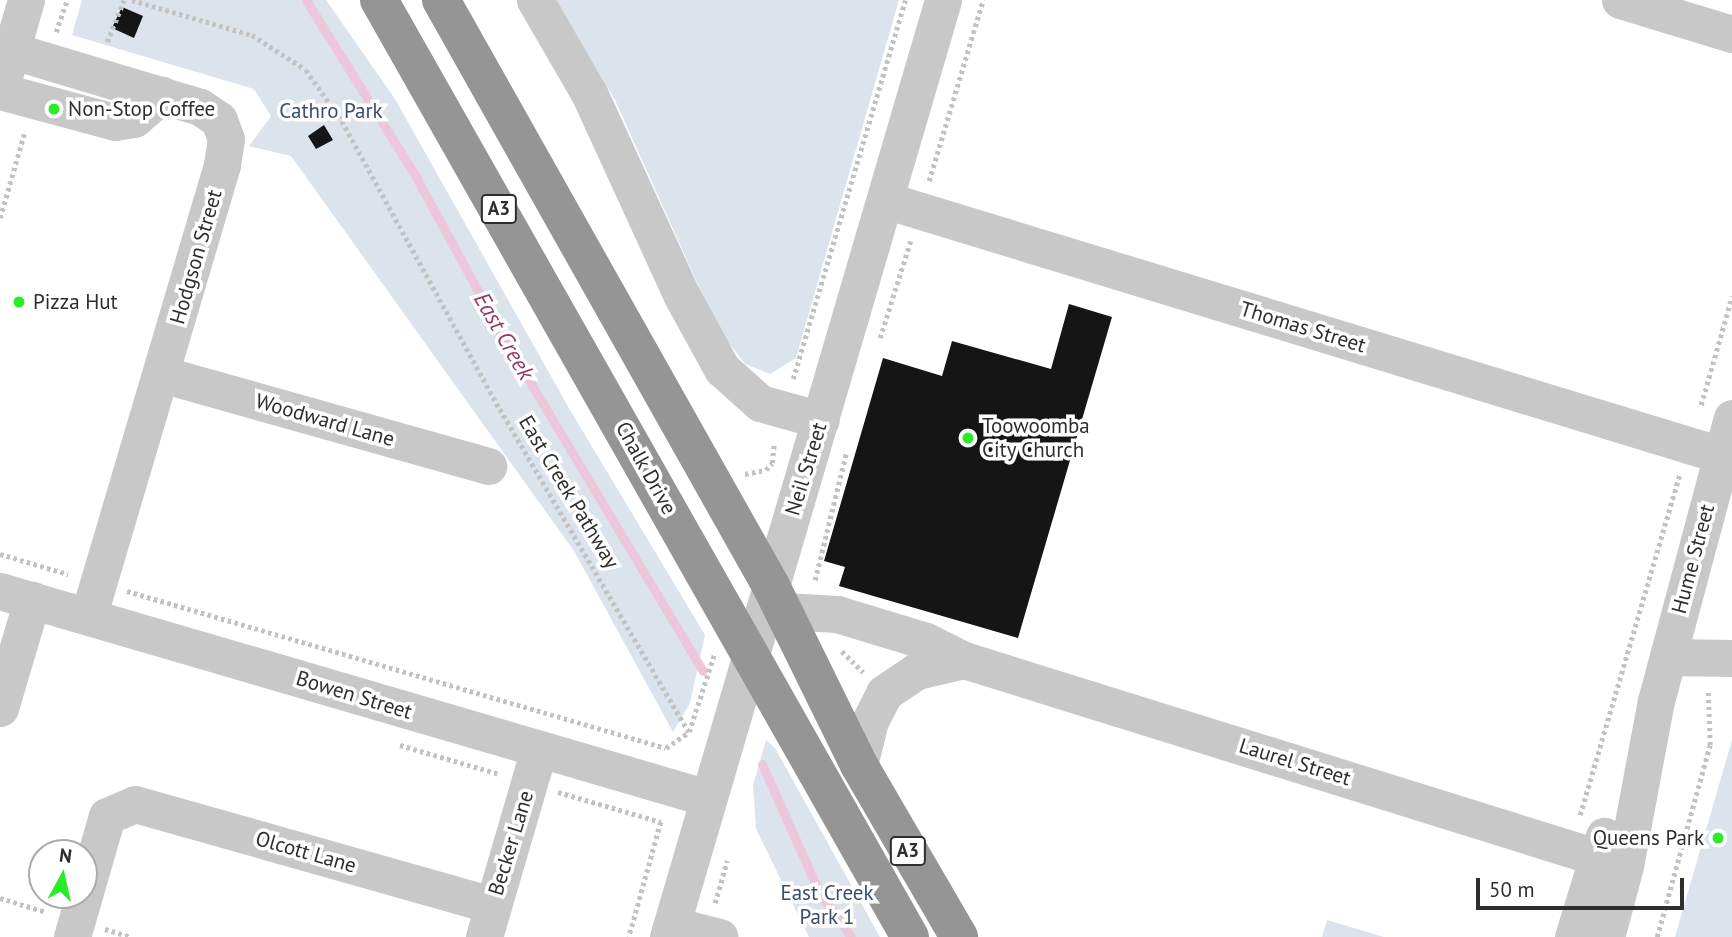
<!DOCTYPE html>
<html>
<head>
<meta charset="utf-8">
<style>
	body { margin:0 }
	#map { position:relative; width:1732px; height:937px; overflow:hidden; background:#fff; font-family:"PT Sans",sans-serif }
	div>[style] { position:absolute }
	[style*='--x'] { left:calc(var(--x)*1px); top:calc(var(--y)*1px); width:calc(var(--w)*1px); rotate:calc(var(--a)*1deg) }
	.green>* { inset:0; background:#dbe3ec }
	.stream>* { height:9px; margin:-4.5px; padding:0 4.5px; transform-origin:4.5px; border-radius:4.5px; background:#edc6db }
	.building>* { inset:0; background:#151515 }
	.path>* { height:4.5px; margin-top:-2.25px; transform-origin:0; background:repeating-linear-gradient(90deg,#c2c2c2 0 3.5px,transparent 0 7px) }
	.minor>* { height:37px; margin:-18.5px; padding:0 18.5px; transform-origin:18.5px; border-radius:18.5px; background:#c8c8c8 }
	.highway>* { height:38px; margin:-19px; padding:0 19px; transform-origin:19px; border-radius:19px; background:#959595 }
	.dots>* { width:19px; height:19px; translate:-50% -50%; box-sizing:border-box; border:4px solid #fff; border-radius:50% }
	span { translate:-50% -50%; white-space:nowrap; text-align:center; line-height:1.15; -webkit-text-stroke:7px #fff; paint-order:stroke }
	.shield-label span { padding:2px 5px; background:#fff; border:2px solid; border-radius:5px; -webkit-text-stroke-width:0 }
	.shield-label { font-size:19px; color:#2e2e2e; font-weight:700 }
	.poi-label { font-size:21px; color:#2e2e2e }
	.left { translate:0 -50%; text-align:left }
	.right { translate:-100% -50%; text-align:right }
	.park-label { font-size:21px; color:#394d6b }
	.street-label { font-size:21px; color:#2e2e2e }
	.water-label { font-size:23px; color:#93396a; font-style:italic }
	.north { position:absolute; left:28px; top:839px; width:70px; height:70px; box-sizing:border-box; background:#fff; border:2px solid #ababab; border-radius:50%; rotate:8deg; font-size:19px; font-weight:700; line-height:28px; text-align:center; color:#2e2e2e }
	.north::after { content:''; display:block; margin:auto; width:24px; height:32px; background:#2aec29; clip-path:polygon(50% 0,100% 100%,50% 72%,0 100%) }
	.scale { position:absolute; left:1476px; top:878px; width:208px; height:32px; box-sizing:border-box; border:4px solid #2e2e2e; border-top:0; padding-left:9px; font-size:21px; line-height:24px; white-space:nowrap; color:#2e2e2e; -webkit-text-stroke:5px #fff; paint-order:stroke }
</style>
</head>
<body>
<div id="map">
	<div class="green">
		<div style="clip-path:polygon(82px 0,326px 0,395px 99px,570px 410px,705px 635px,690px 703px,673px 732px,574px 551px,291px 156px,249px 146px,271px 116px,254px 89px,72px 35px)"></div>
		<div style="clip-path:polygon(556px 0,899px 0,796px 358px,770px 374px,745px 364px,717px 327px,615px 100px)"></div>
		<div style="clip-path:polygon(766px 740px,775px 748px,880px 937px,809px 937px,756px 829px,753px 785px)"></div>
		<div style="clip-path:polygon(1732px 740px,1732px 937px,1675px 937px)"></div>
		<div style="clip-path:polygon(1327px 920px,1384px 937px,1322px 937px)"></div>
	</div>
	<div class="stream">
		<div style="--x:306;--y:0;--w:208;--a:58.1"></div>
		<div style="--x:416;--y:177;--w:182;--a:61.5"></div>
		<div style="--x:503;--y:337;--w:389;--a:59.1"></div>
		<div style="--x:762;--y:764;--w:138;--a:66"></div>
		<div style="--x:818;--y:890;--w:57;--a:54.9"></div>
	</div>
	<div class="building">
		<div style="clip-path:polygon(122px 7px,143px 16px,134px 38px,112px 28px)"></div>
		<div style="clip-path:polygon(324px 125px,333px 140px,316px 149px,308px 136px)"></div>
		<div style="clip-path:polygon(1069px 304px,1112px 317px,1018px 638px,839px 586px,845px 567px,824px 561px,883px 358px,942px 376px,952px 341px,1051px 369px)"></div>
	</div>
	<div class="path">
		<div style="--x:132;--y:0;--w:125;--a:16.3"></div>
		<div style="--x:252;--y:35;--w:64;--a:32.9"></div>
		<div style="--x:306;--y:70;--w:62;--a:54.8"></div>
		<div style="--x:342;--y:121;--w:328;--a:61.3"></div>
		<div style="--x:500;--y:409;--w:374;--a:59.7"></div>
		<div style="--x:56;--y:32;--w:34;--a:-71"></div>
		<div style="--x:107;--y:42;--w:45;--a:-68"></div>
		<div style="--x:929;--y:181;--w:189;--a:-73.4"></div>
		<div style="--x:0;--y:218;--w:91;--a:-74"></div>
		<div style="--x:880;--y:338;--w:104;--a:-72.6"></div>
		<div style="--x:793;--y:379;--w:395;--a:-73.5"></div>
		<div style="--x:1701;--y:405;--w:113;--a:-74.1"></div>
		<div style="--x:745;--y:474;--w:21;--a:-11"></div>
		<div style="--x:766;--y:470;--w:9;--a:-49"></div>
		<div style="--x:772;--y:463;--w:20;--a:-84"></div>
		<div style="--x:0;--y:554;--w:71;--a:16.4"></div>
		<div style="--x:815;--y:580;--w:130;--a:-76.2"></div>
		<div style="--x:127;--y:591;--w:561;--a:16.24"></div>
		<div style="--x:666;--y:748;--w:28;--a:-35"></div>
		<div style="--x:689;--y:732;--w:81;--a:-72"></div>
		<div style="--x:842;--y:651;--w:30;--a:45"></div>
		<div style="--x:400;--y:745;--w:103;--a:16.3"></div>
		<div style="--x:558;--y:792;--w:107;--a:16.2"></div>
		<div style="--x:661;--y:822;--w:119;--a:105.5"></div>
		<div style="--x:1580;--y:815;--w:355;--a:-73.7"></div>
		<div style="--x:0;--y:898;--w:48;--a:16.9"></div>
		<div style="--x:715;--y:903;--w:44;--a:-74.1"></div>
		<div style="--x:105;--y:929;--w:27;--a:17"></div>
		<div style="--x:1657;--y:937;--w:199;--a:-74.6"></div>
		<div style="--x:1710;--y:745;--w:55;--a:-92.1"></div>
	</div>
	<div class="minor">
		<div style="--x:535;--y:0;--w:108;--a:59.9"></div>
		<div style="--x:589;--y:93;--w:223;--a:65.4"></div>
		<div style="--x:682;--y:296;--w:83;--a:61.3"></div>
		<div style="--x:722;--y:369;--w:51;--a:41.8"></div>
		<div style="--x:760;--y:403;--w:63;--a:15.6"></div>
		<div style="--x:1620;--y:0;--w:117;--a:16.9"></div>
		<div style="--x:0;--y:47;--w:209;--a:16.7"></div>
		<div style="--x:200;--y:107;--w:23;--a:34"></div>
		<div style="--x:219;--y:120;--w:20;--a:70"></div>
		<div style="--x:226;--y:139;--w:26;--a:99"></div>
		<div style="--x:222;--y:165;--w:470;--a:106.5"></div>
		<div style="--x:5;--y:73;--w:76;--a:-74"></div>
		<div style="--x:0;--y:91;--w:119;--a:15.1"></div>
		<div style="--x:115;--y:122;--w:19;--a:-9"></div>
		<div style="--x:134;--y:119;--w:37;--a:-41"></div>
		<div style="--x:885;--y:200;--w:874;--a:16.96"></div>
		<div style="--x:161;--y:374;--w:340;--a:15.7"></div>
		<div style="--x:0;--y:591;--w:738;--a:16.3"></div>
		<div style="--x:785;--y:611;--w:52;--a:3.3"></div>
		<div style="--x:837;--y:614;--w:93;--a:16.9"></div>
		<div style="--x:926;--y:641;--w:42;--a:26.6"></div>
		<div style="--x:964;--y:660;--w:692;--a:17.31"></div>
		<div style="--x:1668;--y:657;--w:64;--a:0.9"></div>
		<div style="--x:0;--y:708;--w:113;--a:-73.5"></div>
		<div style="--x:859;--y:765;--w:45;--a:-76"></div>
		<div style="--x:870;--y:721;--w:31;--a:-63"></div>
		<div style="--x:884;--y:693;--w:40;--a:-34"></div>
		<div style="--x:917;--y:671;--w:48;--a:-13.2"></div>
		<div style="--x:672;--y:925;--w:49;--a:14"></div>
		<div style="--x:72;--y:937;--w:126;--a:-73.9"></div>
		<div style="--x:107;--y:816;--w:30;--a:-23"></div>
		<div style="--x:135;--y:804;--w:372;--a:15.8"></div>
		<div style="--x:484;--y:937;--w:196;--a:-73.7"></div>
		<div style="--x:668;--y:937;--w:977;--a:-73.64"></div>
		<div style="--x:1573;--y:937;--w:106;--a:-72.9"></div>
		<div style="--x:1606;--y:937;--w:73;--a:-75"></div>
		<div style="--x:1625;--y:866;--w:168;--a:-79.4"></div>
		<div style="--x:1656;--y:701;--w:293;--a:-75"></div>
	</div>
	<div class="highway">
		<div style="--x:379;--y:0;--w:1077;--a:60.46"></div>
		<div style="--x:441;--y:0;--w:673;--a:60.61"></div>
		<div style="--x:771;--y:586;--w:199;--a:63.8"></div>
		<div style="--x:859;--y:765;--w:199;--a:59.8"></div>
	</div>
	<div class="dots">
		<div style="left:54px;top:109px;background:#2aec29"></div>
		<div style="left:19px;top:302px;background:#2aec29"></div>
		<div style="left:968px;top:438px;background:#2aec29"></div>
		<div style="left:1718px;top:838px;background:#2aec29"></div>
	</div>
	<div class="shield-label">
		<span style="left:499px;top:209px">A3</span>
		<span style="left:908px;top:851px">A3</span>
	</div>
	<div class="poi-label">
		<span class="left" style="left:68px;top:109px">Non-Stop Coffee</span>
		<span class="left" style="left:33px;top:302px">Pizza Hut</span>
		<span class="left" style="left:982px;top:438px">Toowoomba<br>City Church</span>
		<span class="right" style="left:1704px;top:838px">Queens Park</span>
	</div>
	<div class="park-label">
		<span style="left:331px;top:111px">Cathro Park</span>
		<span style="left:827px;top:905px">East Creek<br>Park 1</span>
	</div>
	<div class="street-label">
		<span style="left:196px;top:257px;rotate:-74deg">Hodgson Street</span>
		<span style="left:1303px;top:327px;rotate:17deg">Thomas Street</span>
		<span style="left:325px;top:420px;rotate:16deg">Woodward Lane</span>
		<span style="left:646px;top:468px;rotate:61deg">Chalk Drive</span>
		<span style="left:806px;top:469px;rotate:-73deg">Neil Street</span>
		<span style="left:569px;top:492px;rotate:59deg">East Creek Pathway</span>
		<span style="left:1693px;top:559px;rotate:-75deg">Hume Street</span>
		<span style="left:354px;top:695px;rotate:17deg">Bowen Street</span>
		<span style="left:1295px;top:762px;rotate:17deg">Laurel Street</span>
		<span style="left:511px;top:843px;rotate:-73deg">Becker Lane</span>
		<span style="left:306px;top:852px;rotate:16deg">Olcott Lane</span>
	</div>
	<div class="water-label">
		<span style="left:504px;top:336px;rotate:60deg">East Creek</span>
	</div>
	<div class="north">N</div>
	<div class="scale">50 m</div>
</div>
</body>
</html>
